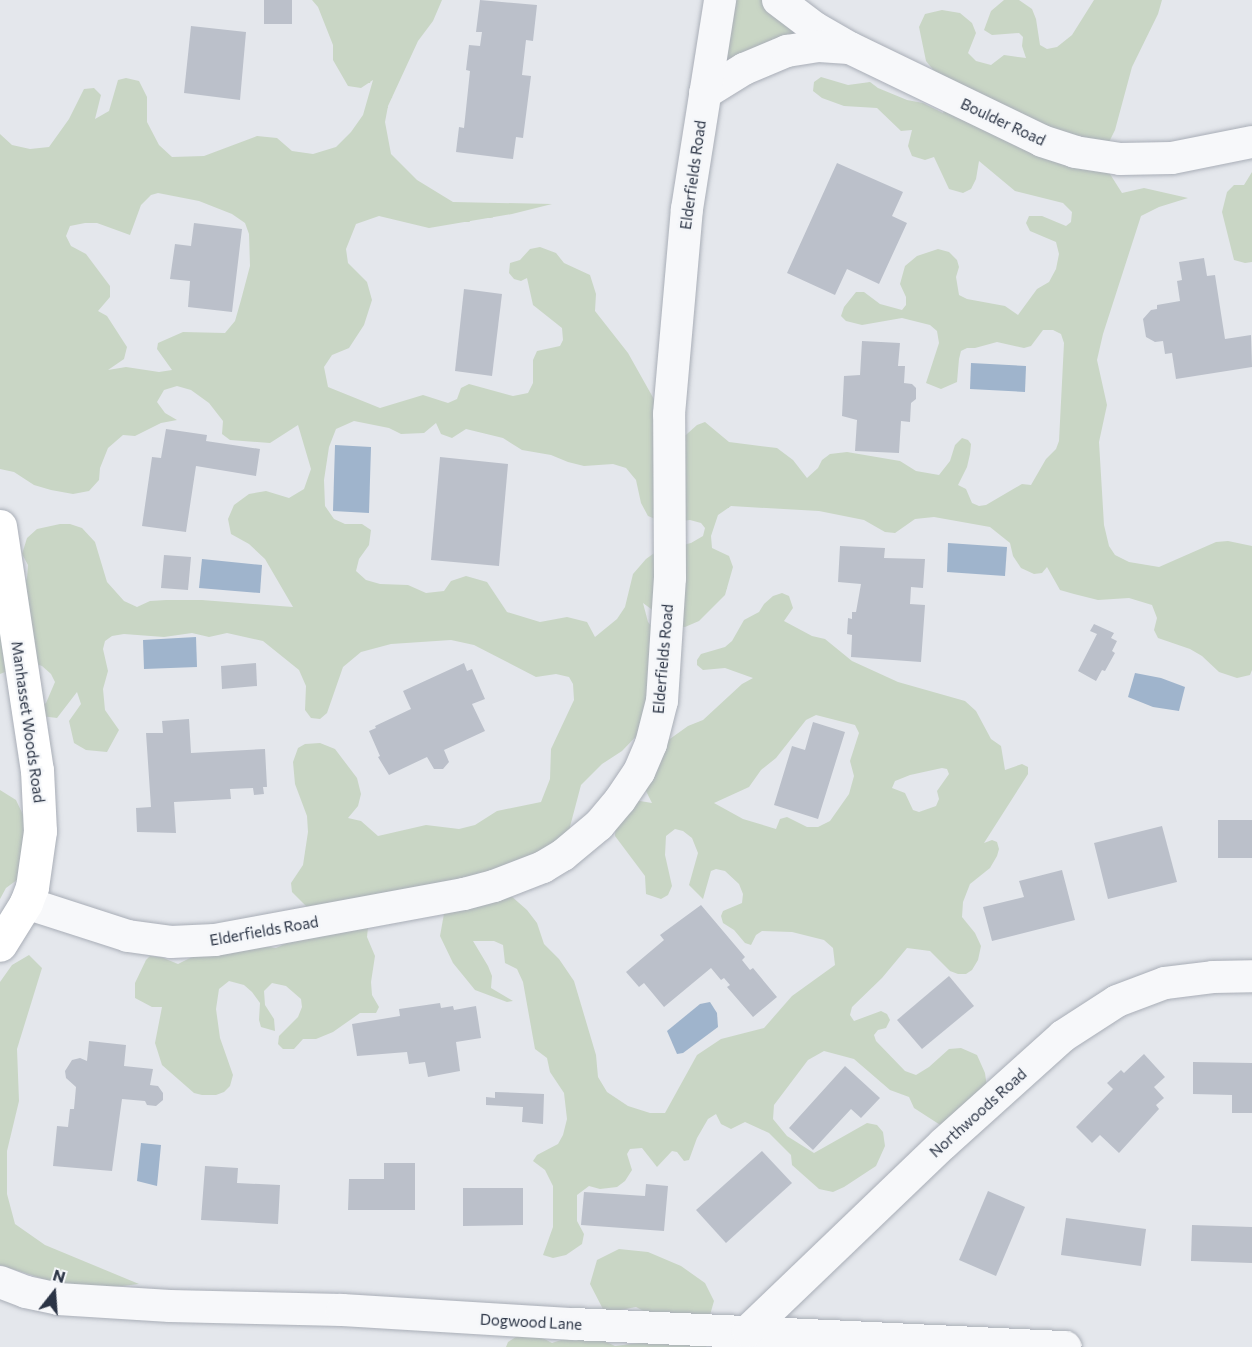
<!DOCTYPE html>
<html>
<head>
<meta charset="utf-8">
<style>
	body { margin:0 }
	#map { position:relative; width:1252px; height:1347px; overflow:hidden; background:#e4e7ec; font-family:Commissioner,sans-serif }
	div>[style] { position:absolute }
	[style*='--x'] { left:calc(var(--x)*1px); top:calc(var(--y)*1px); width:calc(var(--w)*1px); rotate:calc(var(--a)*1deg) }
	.green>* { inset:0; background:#c9d6c5 }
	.water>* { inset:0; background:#9fb4cc }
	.building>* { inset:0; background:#bbc0ca }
	.roads { filter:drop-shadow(0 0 2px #a9aeb7) drop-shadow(0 0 2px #a9aeb7) }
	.street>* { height:32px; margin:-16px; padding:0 16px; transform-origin:16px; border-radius:16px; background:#f7f8fa }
	.secondary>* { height:33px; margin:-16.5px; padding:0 16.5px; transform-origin:16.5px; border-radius:16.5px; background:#fff }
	span { translate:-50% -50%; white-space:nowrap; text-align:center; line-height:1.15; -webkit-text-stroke:4.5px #f4f6f9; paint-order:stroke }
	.street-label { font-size:15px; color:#2b3445 }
	.north { position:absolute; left:24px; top:1263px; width:60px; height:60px; -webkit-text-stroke:4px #f4f6f9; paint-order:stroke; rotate:17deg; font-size:16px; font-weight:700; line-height:24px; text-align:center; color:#2b3445 }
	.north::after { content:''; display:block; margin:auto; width:21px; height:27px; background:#2b3445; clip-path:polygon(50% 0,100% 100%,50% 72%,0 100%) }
</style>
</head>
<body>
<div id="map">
	<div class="green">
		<div style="clip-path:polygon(evenodd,312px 0,442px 0,433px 21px,418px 41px,388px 106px,385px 122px,391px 154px,417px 180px,453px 202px,552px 204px,512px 214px,429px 228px,379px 216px,356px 224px,346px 249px,348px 263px,367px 282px,372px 300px,364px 325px,349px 348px,332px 355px,324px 367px,328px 387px,380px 408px,423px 395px,448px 403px,457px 399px,461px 388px,469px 384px,513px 396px,528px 393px,533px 383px,533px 360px,537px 351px,560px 346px,563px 340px,562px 328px,533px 305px,527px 278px,521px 281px,514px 279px,509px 273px,510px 263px,520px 260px,530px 249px,540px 247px,556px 253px,564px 263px,590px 275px,596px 294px,595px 311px,628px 353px,678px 442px,697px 425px,705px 422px,729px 442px,777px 448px,793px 460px,807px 478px,818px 468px,822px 460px,830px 454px,847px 452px,900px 461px,916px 471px,939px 475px,950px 461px,955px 445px,962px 438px,968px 440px,971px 444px,970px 454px,967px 467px,958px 485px,966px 489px,972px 503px,979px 506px,986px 505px,1022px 484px,1031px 485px,1046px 459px,1056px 449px,1059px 441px,1064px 343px,1061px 334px,1053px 330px,1043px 330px,1031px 346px,1024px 348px,997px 342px,975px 348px,967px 348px,961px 351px,959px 359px,957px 382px,941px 389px,926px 383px,939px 343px,937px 331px,930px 325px,902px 318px,862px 325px,846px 321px,841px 316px,844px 307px,856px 292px,864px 292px,880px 304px,902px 310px,906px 305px,906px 297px,900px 284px,905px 266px,917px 256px,938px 249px,949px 252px,957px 260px,959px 267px,956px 277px,959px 295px,967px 299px,1005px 306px,1018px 315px,1037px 289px,1049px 282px,1056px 269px,1059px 254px,1056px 242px,1030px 231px,1026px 223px,1029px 216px,1042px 216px,1066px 226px,1071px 222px,1072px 212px,1063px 203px,1015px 191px,979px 161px,976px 179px,971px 189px,963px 193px,949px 189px,934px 157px,925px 160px,912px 156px,908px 146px,912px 130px,901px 131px,877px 108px,844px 106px,822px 98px,813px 91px,814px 82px,821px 77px,848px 85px,870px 82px,878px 88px,907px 100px,923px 103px,943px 113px,947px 105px,939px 77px,926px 61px,919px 27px,925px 14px,942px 10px,960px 13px,972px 23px,976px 33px,968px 53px,976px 61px,991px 65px,1004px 55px,1026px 58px,1022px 46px,1023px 37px,1019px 33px,992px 35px,984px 30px,991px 11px,1004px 0,1019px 0,1032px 9px,1036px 19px,1040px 45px,1047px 49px,1057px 47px,1072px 35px,1094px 0,1162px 0,1158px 14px,1132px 67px,1115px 130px,1106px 148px,1110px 174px,1122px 193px,1144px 188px,1188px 198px,1159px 207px,1141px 216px,1103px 334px,1097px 360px,1107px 405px,1099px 442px,1104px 525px,1109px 546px,1115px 555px,1129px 562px,1159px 567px,1216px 542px,1228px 541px,1252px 546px,1252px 670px,1250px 675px,1237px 678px,1219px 672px,1202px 656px,1190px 649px,1158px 638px,1154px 630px,1157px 618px,1152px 605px,1129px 598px,1098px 600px,1074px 594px,1060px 590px,1047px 567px,1042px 573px,1034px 574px,1021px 568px,1013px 556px,1010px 543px,990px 527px,934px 517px,915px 519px,895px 533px,885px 532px,864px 520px,819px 511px,731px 506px,718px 515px,711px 536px,712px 548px,729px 556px,733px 567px,725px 595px,699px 621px,685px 627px,674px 626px,643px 603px,648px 622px,672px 652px,647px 725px,622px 751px,602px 764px,581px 785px,567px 838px,510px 895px,527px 910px,537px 923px,544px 944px,559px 959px,574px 981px,596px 1055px,598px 1077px,607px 1092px,628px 1106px,650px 1113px,665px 1113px,697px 1055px,721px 1039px,764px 1028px,792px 996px,835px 965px,833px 948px,824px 940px,792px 932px,762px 931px,756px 935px,751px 945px,745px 943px,734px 930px,723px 923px,721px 916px,723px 911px,742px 903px,743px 894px,739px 884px,725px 871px,716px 869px,711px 871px,703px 899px,689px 885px,698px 853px,692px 838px,683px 831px,675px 829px,666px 836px,665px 855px,672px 886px,668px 895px,661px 899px,646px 894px,645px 876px,615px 836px,616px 818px,634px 800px,652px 803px,642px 783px,667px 741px,688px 726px,703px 720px,742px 684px,753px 678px,725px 668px,703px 670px,697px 665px,697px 660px,701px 654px,725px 647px,732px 641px,744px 620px,759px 612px,764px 604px,773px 596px,782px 593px,789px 596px,793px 608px,784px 621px,812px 636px,825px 639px,852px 661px,898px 682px,965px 701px,976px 711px,991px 739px,1001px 746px,1005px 770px,1022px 764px,1028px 767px,1028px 774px,984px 843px,992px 840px,997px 842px,999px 849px,997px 856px,990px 868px,970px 884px,963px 902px,962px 917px,975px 933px,981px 946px,978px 960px,972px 970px,966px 974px,958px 974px,950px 971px,930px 951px,907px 948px,882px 978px,852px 1007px,850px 1015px,854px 1021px,881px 1011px,887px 1014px,890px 1020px,886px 1028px,878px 1030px,874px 1035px,876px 1041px,905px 1071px,916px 1075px,929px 1067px,949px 1049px,961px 1048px,977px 1055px,985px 1073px,988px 1095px,948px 1130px,914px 1108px,909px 1097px,890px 1090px,854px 1059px,824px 1051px,808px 1060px,774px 1105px,773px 1119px,787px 1136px,814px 1153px,867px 1123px,877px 1125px,883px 1132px,885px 1146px,876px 1166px,844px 1187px,833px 1192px,819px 1189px,792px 1165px,791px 1155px,769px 1133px,745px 1122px,731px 1129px,721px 1124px,716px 1114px,708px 1119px,697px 1138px,689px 1160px,684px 1161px,677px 1152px,672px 1151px,657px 1167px,642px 1148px,630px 1149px,627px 1154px,632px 1170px,625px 1181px,617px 1187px,600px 1189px,589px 1186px,577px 1195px,577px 1221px,584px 1234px,582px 1244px,566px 1255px,553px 1258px,543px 1255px,553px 1227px,553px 1186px,545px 1170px,533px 1161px,537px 1155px,558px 1144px,563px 1135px,567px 1119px,564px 1093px,550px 1072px,547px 1058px,535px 1049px,523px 982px,517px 969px,505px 963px,503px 945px,494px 941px,473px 941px,488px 966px,492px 976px,491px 988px,513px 1001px,507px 1002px,475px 990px,453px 963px,440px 936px,445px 908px,368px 927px,367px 937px,375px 956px,371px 982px,372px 995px,379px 1007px,376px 1013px,360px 1013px,333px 1032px,316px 1039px,303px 1039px,294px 1049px,283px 1049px,278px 1044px,279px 1036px,298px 1017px,302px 1007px,301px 999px,286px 986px,272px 983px,264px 991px,265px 1005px,274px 1019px,275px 1031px,261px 1027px,259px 1020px,260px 1003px,252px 992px,244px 985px,229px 981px,219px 989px,216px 1009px,220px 1038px,233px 1075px,230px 1086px,224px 1092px,216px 1095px,202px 1095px,194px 1093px,162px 1065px,155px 1043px,162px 1007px,152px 1007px,135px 998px,135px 983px,146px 960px,150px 956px,161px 957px,178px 964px,192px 957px,255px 945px,276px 948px,295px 939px,308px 908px,292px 892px,291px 883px,303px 865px,308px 832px,307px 816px,295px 784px,293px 762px,298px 748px,305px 744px,320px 743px,335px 749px,357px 778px,361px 794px,358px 806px,348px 818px,361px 821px,378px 836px,426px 825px,459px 829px,475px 825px,497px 811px,541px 802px,550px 779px,551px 749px,574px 700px,573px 684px,569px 677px,556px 674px,536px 677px,474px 645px,451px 640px,391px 644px,361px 652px,343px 667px,327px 713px,320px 719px,311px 718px,305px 710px,306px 686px,299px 670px,263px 641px,227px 633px,209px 637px,192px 633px,164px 637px,124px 634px,112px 636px,105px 641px,103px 649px,108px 671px,103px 689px,105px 710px,119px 730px,107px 752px,86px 750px,74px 743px,69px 721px,81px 704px,77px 692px,57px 718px,41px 716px,38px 708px,46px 703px,55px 682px,51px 674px,42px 666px,31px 662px,0 674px,0 610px,22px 590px,27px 578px,28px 565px,22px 554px,27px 538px,37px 529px,60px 524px,70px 524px,82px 528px,95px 542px,107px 582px,124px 601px,137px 607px,150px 601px,166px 600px,202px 600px,293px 607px,265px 559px,249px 544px,231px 534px,228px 519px,234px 505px,249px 494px,266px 491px,289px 498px,304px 489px,311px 469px,298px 425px,270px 443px,230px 440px,222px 434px,223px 421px,209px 403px,191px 390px,177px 386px,164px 390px,157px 402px,165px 413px,177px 420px,161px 423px,135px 436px,123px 435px,108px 448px,100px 468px,99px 480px,89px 491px,73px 494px,51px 490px,34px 485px,14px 472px,0 469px,0 134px,12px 145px,30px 149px,49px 147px,69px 119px,84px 89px,94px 88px,101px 95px,95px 119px,109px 111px,118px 80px,126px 78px,139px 81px,147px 97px,147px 122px,159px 145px,172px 157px,204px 156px,257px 136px,277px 138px,292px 151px,313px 154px,336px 147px,351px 132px,363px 115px,373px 80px,361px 88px,348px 86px,333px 60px,333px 45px,318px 7px,312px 0,158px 193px,199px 201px,232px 214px,245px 223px,249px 234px,250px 266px,241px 300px,235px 321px,225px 333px,183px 332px,158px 343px,157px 349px,172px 370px,159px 372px,126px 367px,108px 370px,124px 359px,127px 347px,107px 316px,98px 311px,110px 297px,110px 286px,86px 254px,71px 246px,66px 236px,70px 226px,85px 223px,97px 223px,130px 235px,141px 205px,151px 195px,158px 193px,312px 0,354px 421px,389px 428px,401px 434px,424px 433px,436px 423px,441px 434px,452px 438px,466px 429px,503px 438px,522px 450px,551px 455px,568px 462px,584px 466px,613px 464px,626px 468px,636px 480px,641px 503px,648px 516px,665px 523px,690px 520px,701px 523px,705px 528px,703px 536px,691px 543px,657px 551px,646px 559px,633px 574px,625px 607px,617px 619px,595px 637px,587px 622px,567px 617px,540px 622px,507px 612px,487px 582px,466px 576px,451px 581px,444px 591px,426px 593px,408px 585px,380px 584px,366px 580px,356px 571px,359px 559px,369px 545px,371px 530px,362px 524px,345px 524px,334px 519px,325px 506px,324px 480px,329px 447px,336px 429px,354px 421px,312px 0,816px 715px,855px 725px,859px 733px,850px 761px,854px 776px,849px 794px,830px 821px,818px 827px,807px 827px,787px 817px,780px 819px,776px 829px,743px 819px,714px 803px,749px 787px,761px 770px,776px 758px,806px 720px,816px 715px,312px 0,942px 768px,947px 769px,949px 774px,937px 791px,939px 799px,936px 806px,919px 812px,913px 810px,905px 793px,892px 788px,895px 781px,910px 775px,942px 768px)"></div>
		<div style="clip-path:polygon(720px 0,778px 0,819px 46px,705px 93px)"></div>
		<div style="clip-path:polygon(1252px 172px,1252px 262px,1245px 263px,1234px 260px,1222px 212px,1227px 192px,1234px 185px,1244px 185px)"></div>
		<div style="clip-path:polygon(0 790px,16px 800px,24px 817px,25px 874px,6px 888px,0 899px)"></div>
		<div style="clip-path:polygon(29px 955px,42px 968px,17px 1049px,19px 1101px,7px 1151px,7px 1194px,15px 1224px,45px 1245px,139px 1284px,98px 1289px,56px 1283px,0 1265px,0 982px,12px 965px)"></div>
		<div style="clip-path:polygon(619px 1249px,648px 1252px,681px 1266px,705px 1283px,714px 1301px,710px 1315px,694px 1336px,707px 1347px,506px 1347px,508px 1342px,519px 1335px,535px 1334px,552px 1343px,576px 1335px,594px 1336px,615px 1346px,639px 1343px,651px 1315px,636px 1307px,605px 1313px,590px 1284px,597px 1260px)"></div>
	</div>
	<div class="water">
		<div style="clip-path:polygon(971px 363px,1026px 366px,1025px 392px,970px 389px)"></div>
		<div style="clip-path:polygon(335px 445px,371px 447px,369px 513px,333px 511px)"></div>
		<div style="clip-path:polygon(948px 543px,1007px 547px,1005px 576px,947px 572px)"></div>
		<div style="clip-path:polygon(202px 559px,262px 565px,260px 593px,199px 588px)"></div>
		<div style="clip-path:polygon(196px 637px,197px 667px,144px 669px,143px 640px)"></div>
		<div style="clip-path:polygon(1135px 673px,1161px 678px,1185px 687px,1179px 711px,1153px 707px,1128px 697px)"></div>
		<div style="clip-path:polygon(710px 1002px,717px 1013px,718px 1027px,683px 1053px,677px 1054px,667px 1031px,700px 1004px)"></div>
		<div style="clip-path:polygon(141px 1143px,161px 1145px,157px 1186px,137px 1181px)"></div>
	</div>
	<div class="building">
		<div style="clip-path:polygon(264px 0,292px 0,292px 24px,264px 24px)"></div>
		<div style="clip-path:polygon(480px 0,537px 5px,533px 41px,526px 40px,522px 75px,531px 76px,523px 138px,516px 137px,513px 159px,456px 152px,459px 127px,464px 128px,470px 71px,466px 70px,469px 45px,480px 46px,482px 32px,476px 32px)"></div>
		<div style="clip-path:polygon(191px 26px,246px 32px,240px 100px,184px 93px)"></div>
		<div style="clip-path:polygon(837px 163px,903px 192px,892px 216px,907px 223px,879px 284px,847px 269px,835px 295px,787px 273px)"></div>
		<div style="clip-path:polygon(194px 223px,242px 229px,232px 312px,188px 307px,190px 281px,170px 279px,175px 244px,191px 246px)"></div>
		<div style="clip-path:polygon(1204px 258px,1207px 276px,1215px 275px,1225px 339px,1251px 335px,1252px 367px,1176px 379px,1172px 353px,1165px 354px,1163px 341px,1155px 342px,1146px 337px,1143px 319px,1151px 310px,1157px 309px,1157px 305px,1180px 301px,1177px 281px,1182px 280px,1179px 262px)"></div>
		<div style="clip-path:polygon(464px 289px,502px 294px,492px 376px,455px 371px)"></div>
		<div style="clip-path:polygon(862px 341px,900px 343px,898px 366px,905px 366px,904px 383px,912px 384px,916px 388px,916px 399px,911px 403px,910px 422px,901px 421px,899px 453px,855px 451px,857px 420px,842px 416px,844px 376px,860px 375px)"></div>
		<div style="clip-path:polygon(166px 429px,207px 435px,206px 441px,260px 449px,256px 476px,196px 466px,186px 532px,142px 526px,152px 457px,161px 458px)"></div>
		<div style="clip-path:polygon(440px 457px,508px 464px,499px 566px,431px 560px)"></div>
		<div style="clip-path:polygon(840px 546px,885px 548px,884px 558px,925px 559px,923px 588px,911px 587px,910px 604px,925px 605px,921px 662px,851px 657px,852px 635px,847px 634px,848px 618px,852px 619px,852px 612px,856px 612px,861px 584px,838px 582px)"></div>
		<div style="clip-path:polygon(164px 555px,191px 557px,188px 590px,161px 588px)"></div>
		<div style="clip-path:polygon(1094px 624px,1114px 633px,1111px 638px,1117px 641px,1112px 651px,1115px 653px,1105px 671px,1102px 670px,1096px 681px,1078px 671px,1097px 634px,1090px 631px)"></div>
		<div style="clip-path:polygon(256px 663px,257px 686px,222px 689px,221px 666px)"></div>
		<div style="clip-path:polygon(464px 663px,467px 671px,472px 669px,485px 699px,472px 704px,485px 731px,444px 750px,449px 762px,443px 769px,434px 769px,427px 757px,389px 775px,378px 757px,380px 756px,369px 731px,376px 728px,375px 726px,411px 709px,403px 691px)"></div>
		<div style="clip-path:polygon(189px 719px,191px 753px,265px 749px,267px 787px,263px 787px,264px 794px,254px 795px,253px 788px,230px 789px,231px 799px,174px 802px,176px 833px,137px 832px,136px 808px,151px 807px,146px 733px,163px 733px,162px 721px)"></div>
		<div style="clip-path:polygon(813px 722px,845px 732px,818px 819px,774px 805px,792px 746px,805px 750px)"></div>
		<div style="clip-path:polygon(1218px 820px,1252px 820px,1252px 858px,1218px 858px)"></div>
		<div style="clip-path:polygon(1162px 826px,1177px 882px,1108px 899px,1094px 843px)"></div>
		<div style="clip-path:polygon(1062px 870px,1075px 920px,992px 941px,983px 907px,1024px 897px,1019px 881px)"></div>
		<div style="clip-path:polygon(701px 905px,745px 957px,742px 960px,750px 970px,753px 968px,777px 997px,753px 1017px,727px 987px,730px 985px,724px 978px,721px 980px,711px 968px,664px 1007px,644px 983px,639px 987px,626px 972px,664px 940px,660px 935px)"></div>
		<div style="clip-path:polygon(949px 976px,974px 1006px,922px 1049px,897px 1020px)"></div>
		<div style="clip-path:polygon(440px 1003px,441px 1008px,453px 1006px,454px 1010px,476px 1006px,481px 1038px,456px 1042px,460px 1071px,428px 1077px,425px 1062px,409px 1064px,407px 1052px,357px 1056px,352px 1024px,400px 1016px,399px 1009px)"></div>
		<div style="clip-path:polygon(89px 1041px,126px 1045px,124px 1066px,153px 1069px,150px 1085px,158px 1086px,163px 1093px,163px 1100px,156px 1106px,147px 1105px,145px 1101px,122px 1099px,112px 1171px,53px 1166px,57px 1126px,68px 1127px,70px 1109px,74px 1109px,76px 1087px,66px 1078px,65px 1071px,72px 1060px,80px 1058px,87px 1061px)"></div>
		<div style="clip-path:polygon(1144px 1054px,1165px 1077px,1154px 1087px,1164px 1098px,1156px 1105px,1159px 1109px,1119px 1153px,1100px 1135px,1092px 1143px,1076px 1127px,1113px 1089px,1107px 1083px,1121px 1070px,1124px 1073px)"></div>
		<div style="clip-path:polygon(1193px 1062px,1252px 1063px,1252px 1113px,1232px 1113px,1232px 1095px,1193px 1094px)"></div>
		<div style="clip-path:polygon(845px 1066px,880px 1098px,861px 1118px,851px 1109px,813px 1150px,789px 1128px)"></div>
		<div style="clip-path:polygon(495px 1092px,544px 1094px,543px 1124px,522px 1122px,523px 1107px,486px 1105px,486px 1097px,495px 1098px)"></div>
		<div style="clip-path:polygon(762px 1151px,792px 1183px,726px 1243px,696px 1210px)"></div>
		<div style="clip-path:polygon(384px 1163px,415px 1163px,415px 1210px,348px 1210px,349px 1179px,384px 1179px)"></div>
		<div style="clip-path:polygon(205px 1166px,238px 1168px,237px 1183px,280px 1185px,278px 1224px,201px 1220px)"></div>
		<div style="clip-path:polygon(646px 1184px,668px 1186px,664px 1231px,581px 1225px,584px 1192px,645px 1196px)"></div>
		<div style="clip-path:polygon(463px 1188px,523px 1188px,523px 1225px,463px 1226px)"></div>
		<div style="clip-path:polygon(988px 1191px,1025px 1207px,996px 1276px,959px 1260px)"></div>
		<div style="clip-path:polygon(1066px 1218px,1146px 1229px,1141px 1266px,1061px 1255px)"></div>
		<div style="clip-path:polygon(1192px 1225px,1252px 1227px,1252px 1263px,1191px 1261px)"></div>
	</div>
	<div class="roads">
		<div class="street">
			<div style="--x:778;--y:0;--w:46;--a:37.1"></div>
			<div style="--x:815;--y:28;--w:40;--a:29.7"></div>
			<div style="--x:850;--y:48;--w:213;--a:25.8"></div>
			<div style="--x:1042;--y:141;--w:35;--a:18"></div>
			<div style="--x:1075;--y:152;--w:46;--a:8.8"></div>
			<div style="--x:1120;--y:159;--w:52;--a:-1.1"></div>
			<div style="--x:1172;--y:158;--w:82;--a:-11.3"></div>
			<div style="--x:705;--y:93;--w:46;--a:-31.6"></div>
			<div style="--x:744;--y:69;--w:47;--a:-22.7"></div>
			<div style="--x:787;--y:51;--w:32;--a:-9"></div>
			<div style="--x:819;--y:46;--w:30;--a:4"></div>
			<div style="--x:26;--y:903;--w:107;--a:17.9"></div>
			<div style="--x:128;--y:936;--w:43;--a:7.9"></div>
			<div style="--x:171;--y:942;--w:44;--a:-2.6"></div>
			<div style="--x:215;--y:940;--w:253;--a:-10.5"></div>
			<div style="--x:464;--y:894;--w:31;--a:-15"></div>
			<div style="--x:494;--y:886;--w:53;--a:-21.2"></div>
			<div style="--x:543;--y:867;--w:23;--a:-31"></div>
			<div style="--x:563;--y:855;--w:47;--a:-39.8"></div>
			<div style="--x:599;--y:825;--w:33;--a:-50"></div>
			<div style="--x:620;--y:800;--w:34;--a:-56"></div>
			<div style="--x:639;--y:772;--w:30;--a:-67"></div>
			<div style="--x:651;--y:744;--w:44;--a:-75.7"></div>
			<div style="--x:662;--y:701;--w:123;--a:-86.3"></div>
			<div style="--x:670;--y:578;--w:164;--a:-90.3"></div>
			<div style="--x:669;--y:414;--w:206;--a:-85"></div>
			<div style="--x:687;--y:209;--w:212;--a:-81"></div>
			<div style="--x:0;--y:1282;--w:28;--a:21"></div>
			<div style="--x:26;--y:1292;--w:33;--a:12"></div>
			<div style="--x:58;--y:1299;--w:112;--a:3.6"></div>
			<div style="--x:170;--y:1306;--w:172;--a:1.3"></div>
			<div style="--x:342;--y:1310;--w:232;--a:3.5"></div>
			<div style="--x:574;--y:1324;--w:492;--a:2.7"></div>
			<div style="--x:748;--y:1331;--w:270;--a:-43.8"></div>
			<div style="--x:943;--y:1144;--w:161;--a:-42"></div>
			<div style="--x:1063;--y:1036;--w:64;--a:-32.9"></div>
			<div style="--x:1117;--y:1001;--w:51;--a:-20.6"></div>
			<div style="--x:1165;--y:983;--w:48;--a:-7.1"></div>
			<div style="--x:1213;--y:977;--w:39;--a:-1"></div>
		</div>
		<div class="secondary">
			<div style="--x:0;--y:526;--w:247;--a:81.4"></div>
			<div style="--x:37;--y:770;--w:61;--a:87.2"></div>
			<div style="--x:40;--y:831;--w:57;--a:98.1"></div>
			<div style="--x:32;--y:887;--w:17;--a:111"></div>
			<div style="--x:26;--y:903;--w:49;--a:121.8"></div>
		</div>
	</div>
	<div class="street-label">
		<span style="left:1003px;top:122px;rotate:25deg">Boulder Road</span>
		<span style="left:693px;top:175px;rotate:-82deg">Elderfields Road</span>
		<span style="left:663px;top:659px;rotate:-85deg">Elderfields Road</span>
		<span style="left:28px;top:722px;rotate:82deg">Manhasset Woods Road</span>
		<span style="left:264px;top:931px;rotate:-10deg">Elderfields Road</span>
		<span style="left:978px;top:1113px;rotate:-42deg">Northwoods Road</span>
		<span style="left:531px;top:1322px;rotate:3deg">Dogwood Lane</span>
	</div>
	<div class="north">N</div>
</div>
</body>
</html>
